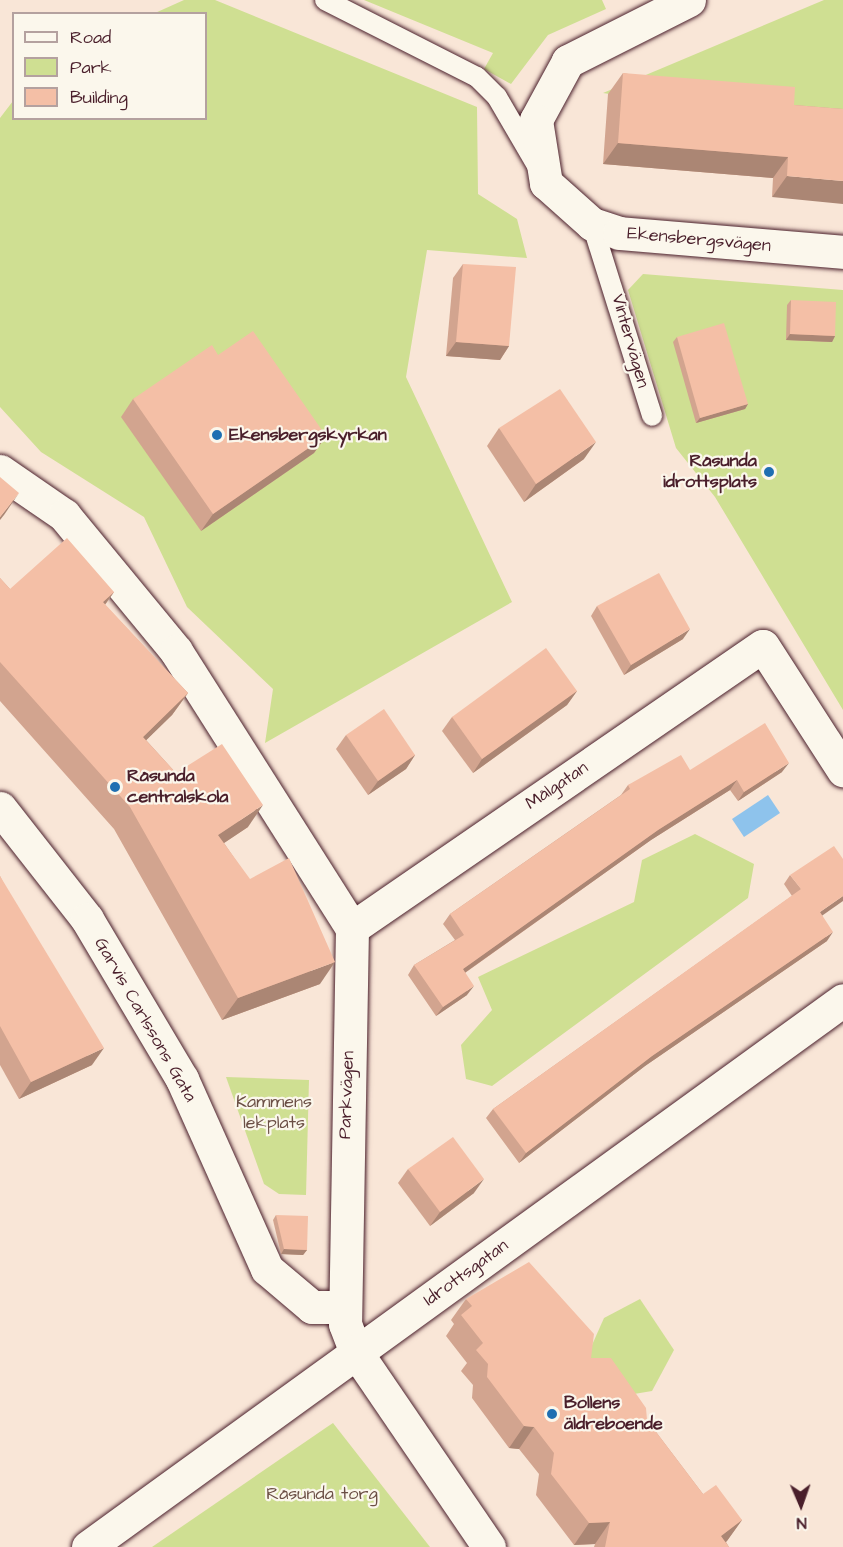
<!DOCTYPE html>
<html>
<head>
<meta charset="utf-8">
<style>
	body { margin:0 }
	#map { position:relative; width:843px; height:1547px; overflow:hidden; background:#f9e6d7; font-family:"Architects Daughter",sans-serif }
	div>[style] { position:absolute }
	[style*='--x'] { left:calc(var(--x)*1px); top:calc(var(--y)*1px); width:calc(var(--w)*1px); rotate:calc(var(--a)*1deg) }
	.green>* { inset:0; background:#cfdf92 }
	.water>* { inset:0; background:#8ec3ec }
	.roads { filter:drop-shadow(0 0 2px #4a1f2b) drop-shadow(0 0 2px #4a1f2b) }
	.service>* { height:20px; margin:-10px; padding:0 10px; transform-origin:10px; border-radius:10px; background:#fbf7ec }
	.minor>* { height:33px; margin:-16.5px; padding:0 16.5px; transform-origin:16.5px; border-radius:16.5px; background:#fbf7ec }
	.wall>* { inset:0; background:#d2a48f }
	.shaded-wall>* { inset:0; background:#ab8674 }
	.building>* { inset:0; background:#f4bfa6 }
	.dots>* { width:16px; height:16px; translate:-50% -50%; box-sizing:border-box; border:3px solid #fbf7ec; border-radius:50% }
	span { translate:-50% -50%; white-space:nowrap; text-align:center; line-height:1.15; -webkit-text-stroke:4.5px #fbf7ec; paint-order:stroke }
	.street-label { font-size:18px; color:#4a1f2b }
	.poi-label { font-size:18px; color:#4a1f2b; font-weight:700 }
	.left { translate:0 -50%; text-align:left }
	.right { translate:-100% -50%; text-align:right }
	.park-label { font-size:18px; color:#6b4f45 }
	.legend { position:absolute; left:12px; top:12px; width:195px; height:108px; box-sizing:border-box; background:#fbf7ec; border:2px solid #b4a19f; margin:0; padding:8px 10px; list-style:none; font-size:18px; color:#4a1f2b }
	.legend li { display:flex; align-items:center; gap:12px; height:30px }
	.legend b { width:30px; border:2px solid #b4a19f }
	.north { position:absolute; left:771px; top:1475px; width:60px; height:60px; -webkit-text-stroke:4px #fbf7ec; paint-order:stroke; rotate:178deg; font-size:16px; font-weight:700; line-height:24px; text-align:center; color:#4a1f2b }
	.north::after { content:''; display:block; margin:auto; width:21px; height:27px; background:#4a1f2b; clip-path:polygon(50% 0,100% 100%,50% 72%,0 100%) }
</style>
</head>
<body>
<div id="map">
	<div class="green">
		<div style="clip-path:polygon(184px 0,215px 0,477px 107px,478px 194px,517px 219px,527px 258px,427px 250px,406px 377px,512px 602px,265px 743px,273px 689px,187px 607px,144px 517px,41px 452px,0 407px,0 118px,13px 101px,14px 118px,206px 118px,206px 14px,155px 13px)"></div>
		<div style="clip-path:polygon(364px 0,602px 0,606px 9px,548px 35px,511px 84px,484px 69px,493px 53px)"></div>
		<div style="clip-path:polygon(824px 0,843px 0,843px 131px,603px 93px)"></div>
		<div style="clip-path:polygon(643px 274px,843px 290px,843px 710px,715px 497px,676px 448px,628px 290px)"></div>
		<div style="clip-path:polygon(695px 834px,754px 864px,748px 898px,492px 1086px,466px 1079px,461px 1045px,492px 1010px,478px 977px,634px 902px,642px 860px)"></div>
		<div style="clip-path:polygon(226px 1077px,309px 1080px,306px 1195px,279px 1194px,264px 1184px)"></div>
		<div style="clip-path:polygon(640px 1299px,674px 1350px,652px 1391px,616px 1397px,588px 1354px,604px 1318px)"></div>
		<div style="clip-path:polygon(333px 1423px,430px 1547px,152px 1547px,327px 1427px)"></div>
	</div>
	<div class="water">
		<div style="clip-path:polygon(768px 795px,780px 813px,744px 837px,732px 819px)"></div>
	</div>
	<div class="roads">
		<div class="service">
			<div style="--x:325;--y:0;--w:170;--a:26.9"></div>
			<div style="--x:477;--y:77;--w:28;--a:45"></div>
			<div style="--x:497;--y:97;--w:78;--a:59.8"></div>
			<div style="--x:592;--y:224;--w:201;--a:72.6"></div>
		</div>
		<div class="minor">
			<div style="--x:689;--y:0;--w:136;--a:153.2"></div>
			<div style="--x:568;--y:61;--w:67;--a:118.5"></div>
			<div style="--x:536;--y:120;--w:64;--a:81"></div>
			<div style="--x:546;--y:183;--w:62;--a:41.7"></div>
			<div style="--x:592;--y:224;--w:28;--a:18"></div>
			<div style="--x:619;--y:233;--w:225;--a:4.8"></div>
			<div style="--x:0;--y:471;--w:78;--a:34.5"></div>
			<div style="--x:64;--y:515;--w:176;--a:50.5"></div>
			<div style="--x:176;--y:651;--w:328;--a:57.6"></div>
			<div style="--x:352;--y:928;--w:396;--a:91"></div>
			<div style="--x:345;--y:1324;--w:30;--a:69"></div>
			<div style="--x:356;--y:1352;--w:236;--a:55.7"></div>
			<div style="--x:0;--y:808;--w:141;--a:51.9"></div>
			<div style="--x:87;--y:919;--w:186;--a:59.3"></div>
			<div style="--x:182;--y:1079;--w:208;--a:65.9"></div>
			<div style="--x:267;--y:1269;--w:59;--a:40.2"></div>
			<div style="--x:312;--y:1307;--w:29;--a:0"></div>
			<div style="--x:352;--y:928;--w:498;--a:-34.5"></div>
			<div style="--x:763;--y:646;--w:148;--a:57.2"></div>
			<div style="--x:88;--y:1547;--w:932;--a:-35.92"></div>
		</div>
	</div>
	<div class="wall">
		<div style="clip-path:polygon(623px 73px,794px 105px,843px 109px,772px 197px,773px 178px,603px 164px,608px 94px)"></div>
		<div style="clip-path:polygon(463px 264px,509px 346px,500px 360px,446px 356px,453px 278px)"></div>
		<div style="clip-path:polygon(791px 300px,835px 336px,832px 342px,786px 340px,787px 305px)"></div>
		<div style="clip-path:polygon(677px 337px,748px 404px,745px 409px,696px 423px,673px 342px)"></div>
		<div style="clip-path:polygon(218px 355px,326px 436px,314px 453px,201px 531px,121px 417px,133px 399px)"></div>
		<div style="clip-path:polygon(499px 428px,584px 459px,524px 502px,487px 446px)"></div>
		<div style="clip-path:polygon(0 578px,10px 589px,114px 592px,105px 605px,188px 693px,172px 715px,146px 740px,176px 773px,248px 827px,224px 843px,320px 984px,222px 1020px,114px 829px,0 701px)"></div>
		<div style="clip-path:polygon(597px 606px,683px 639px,624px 675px,591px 616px)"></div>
		<div style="clip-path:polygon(577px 691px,567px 705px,473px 773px,442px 731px,452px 717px)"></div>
		<div style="clip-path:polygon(346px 735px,415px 755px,406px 769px,368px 795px,336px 749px)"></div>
		<div style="clip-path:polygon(690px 770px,782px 772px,738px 801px,730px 790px,651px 840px,465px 973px,467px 995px,436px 1016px,408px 975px,414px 965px,455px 940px,443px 924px,450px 914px,621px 795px,628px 785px)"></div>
		<div style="clip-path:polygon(790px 875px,822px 915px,827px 941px,645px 1066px,519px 1163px,486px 1118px,493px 1109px,792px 896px,784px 884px)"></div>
		<div style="clip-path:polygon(0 876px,92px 1065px,19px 1099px,0 1065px)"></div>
		<div style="clip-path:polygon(408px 1169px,474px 1193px,430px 1226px,398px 1183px)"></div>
		<div style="clip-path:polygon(276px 1215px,307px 1250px,303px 1255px,281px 1254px,273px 1220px)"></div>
		<div style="clip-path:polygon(466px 1299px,591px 1358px,647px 1420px,703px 1494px,742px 1520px,726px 1542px,729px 1547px,594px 1547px,595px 1544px,574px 1545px,536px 1495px,539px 1474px,519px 1449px,509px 1448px,472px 1398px,473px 1385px,461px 1371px,467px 1363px,446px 1336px,454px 1324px,451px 1320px)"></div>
	</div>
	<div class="shaded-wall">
		<div style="clip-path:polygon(618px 143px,788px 157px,773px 178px,603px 164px)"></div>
		<div style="clip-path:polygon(787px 176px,843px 181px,843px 204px,772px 197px)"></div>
		<div style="clip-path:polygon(790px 334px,835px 336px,832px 342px,786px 340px)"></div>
		<div style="clip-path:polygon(456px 342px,509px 346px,500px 360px,446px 356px)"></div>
		<div style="clip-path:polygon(748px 404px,745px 409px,696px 423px,700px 418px)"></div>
		<div style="clip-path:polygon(326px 436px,314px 453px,201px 531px,213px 514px)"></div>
		<div style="clip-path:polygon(596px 442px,584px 459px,524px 502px,536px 484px)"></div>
		<div style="clip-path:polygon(19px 493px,4px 515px,0 520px,0 517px)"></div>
		<div style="clip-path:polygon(114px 592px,98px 614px,103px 602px)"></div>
		<div style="clip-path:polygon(690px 629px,683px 639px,624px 675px,631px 665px)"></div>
		<div style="clip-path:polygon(577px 691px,567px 705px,473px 773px,482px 759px)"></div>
		<div style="clip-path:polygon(188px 693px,172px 715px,127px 759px,143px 737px)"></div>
		<div style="clip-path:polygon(415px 755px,406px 769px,368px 795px,378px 781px)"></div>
		<div style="clip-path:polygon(789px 763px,782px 772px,738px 801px,744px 792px)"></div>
		<div style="clip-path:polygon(737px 780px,730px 790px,651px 840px,456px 979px,463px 969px,658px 830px)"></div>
		<div style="clip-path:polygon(263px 805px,248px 827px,203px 857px,218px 835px)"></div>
		<div style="clip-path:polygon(843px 896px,843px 901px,813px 922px,820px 912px)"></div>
		<div style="clip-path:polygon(833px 932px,827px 941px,645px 1066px,519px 1163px,526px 1153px,652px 1056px)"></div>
		<div style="clip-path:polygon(335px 962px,320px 984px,222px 1020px,238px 998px)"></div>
		<div style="clip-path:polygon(474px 986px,467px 995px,436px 1016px,443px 1007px)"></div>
		<div style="clip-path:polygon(104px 1048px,92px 1065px,19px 1099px,31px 1082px)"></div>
		<div style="clip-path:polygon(484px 1179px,474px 1193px,430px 1226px,440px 1212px)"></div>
		<div style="clip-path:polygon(284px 1249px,307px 1250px,303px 1255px,281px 1254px)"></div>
		<div style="clip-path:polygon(524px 1426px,534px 1427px,519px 1449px,509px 1448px)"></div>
		<div style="clip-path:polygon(742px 1520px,727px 1541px,719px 1547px,721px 1536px)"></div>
		<div style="clip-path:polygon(610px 1522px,595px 1544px,574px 1545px,589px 1523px)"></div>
	</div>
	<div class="building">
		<div style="clip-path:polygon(623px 73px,795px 87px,794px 105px,843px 109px,843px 181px,787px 176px,788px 157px,618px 143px)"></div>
		<div style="clip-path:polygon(463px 264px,516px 267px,509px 346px,456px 342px)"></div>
		<div style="clip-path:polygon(791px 300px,836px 302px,835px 336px,790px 334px)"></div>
		<div style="clip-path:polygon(724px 323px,748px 404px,700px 418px,677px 337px)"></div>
		<div style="clip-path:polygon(253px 331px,326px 436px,213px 514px,133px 399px,212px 345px,218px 355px)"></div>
		<div style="clip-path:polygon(560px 389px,596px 442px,536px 484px,499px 428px)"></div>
		<div style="clip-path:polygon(0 477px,19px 493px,0 517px)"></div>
		<div style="clip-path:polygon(67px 538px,114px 592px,103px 602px,188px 693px,143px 737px,176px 773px,222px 744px,263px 805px,218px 835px,250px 879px,289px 858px,335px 962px,238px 998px,130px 807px,0 662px,0 578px,10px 589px)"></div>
		<div style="clip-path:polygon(659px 573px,690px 629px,631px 665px,597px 606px)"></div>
		<div style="clip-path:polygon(546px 648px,577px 691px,482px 759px,452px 717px)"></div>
		<div style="clip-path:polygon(384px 709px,415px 755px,378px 781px,346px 735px)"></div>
		<div style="clip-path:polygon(765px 723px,789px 763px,744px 792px,737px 780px,658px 830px,463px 969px,474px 986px,443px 1007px,414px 965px,464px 935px,450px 914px,630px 789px,628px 785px,681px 755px,690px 770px)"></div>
		<div style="clip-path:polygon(834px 846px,843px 859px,843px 896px,820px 912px,833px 932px,652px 1056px,526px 1153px,493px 1109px,801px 889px,790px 875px)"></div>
		<div style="clip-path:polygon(0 876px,104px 1048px,31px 1082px,0 1026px)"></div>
		<div style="clip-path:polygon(453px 1137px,484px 1179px,440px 1212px,408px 1169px)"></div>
		<div style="clip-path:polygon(276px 1215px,308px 1216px,307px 1250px,284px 1249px)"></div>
		<div style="clip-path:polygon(529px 1262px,594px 1334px,591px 1358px,611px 1358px,646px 1408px,647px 1420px,703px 1494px,716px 1485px,742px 1520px,721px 1536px,729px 1547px,605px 1547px,610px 1522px,589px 1523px,551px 1474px,554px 1453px,534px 1427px,524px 1426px,487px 1377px,488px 1364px,476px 1350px,483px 1343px,461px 1315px,472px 1306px,466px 1299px)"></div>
	</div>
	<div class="dots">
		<div style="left:217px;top:435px;background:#1f6fb2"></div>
		<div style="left:769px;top:472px;background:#1f6fb2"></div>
		<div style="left:115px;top:787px;background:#1f6fb2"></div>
		<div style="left:552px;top:1414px;background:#1f6fb2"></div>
	</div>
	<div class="street-label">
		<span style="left:699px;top:240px;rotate:5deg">Ekensbergsvägen</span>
		<span style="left:630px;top:341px;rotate:74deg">Vintervägen</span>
		<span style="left:557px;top:786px;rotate:-34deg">Målgatan</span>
		<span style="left:145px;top:1020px;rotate:60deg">Garvis Carlssons Gata</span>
		<span style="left:347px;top:1095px;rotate:-88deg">Parkvägen</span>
		<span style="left:466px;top:1273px;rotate:-36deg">Idrottsgatan</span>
	</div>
	<div class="poi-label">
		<span class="left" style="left:229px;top:435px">Ekensbergskyrkan</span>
		<span class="right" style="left:757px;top:472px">Råsunda<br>idrottsplats</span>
		<span class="left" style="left:127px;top:787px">Råsunda<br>centralskola</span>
		<span class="left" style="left:564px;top:1414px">Bollens<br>äldreboende</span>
	</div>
	<div class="park-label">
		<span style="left:274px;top:1113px">Kammens<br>lekplats</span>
		<span style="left:322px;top:1494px">Råsunda torg</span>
	</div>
	<ul class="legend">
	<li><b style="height:8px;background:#fbf7ec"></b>Road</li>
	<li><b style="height:16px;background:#cfdf92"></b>Park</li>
	<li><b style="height:16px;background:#f4bfa6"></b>Building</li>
	</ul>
	<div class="north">N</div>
</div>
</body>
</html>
